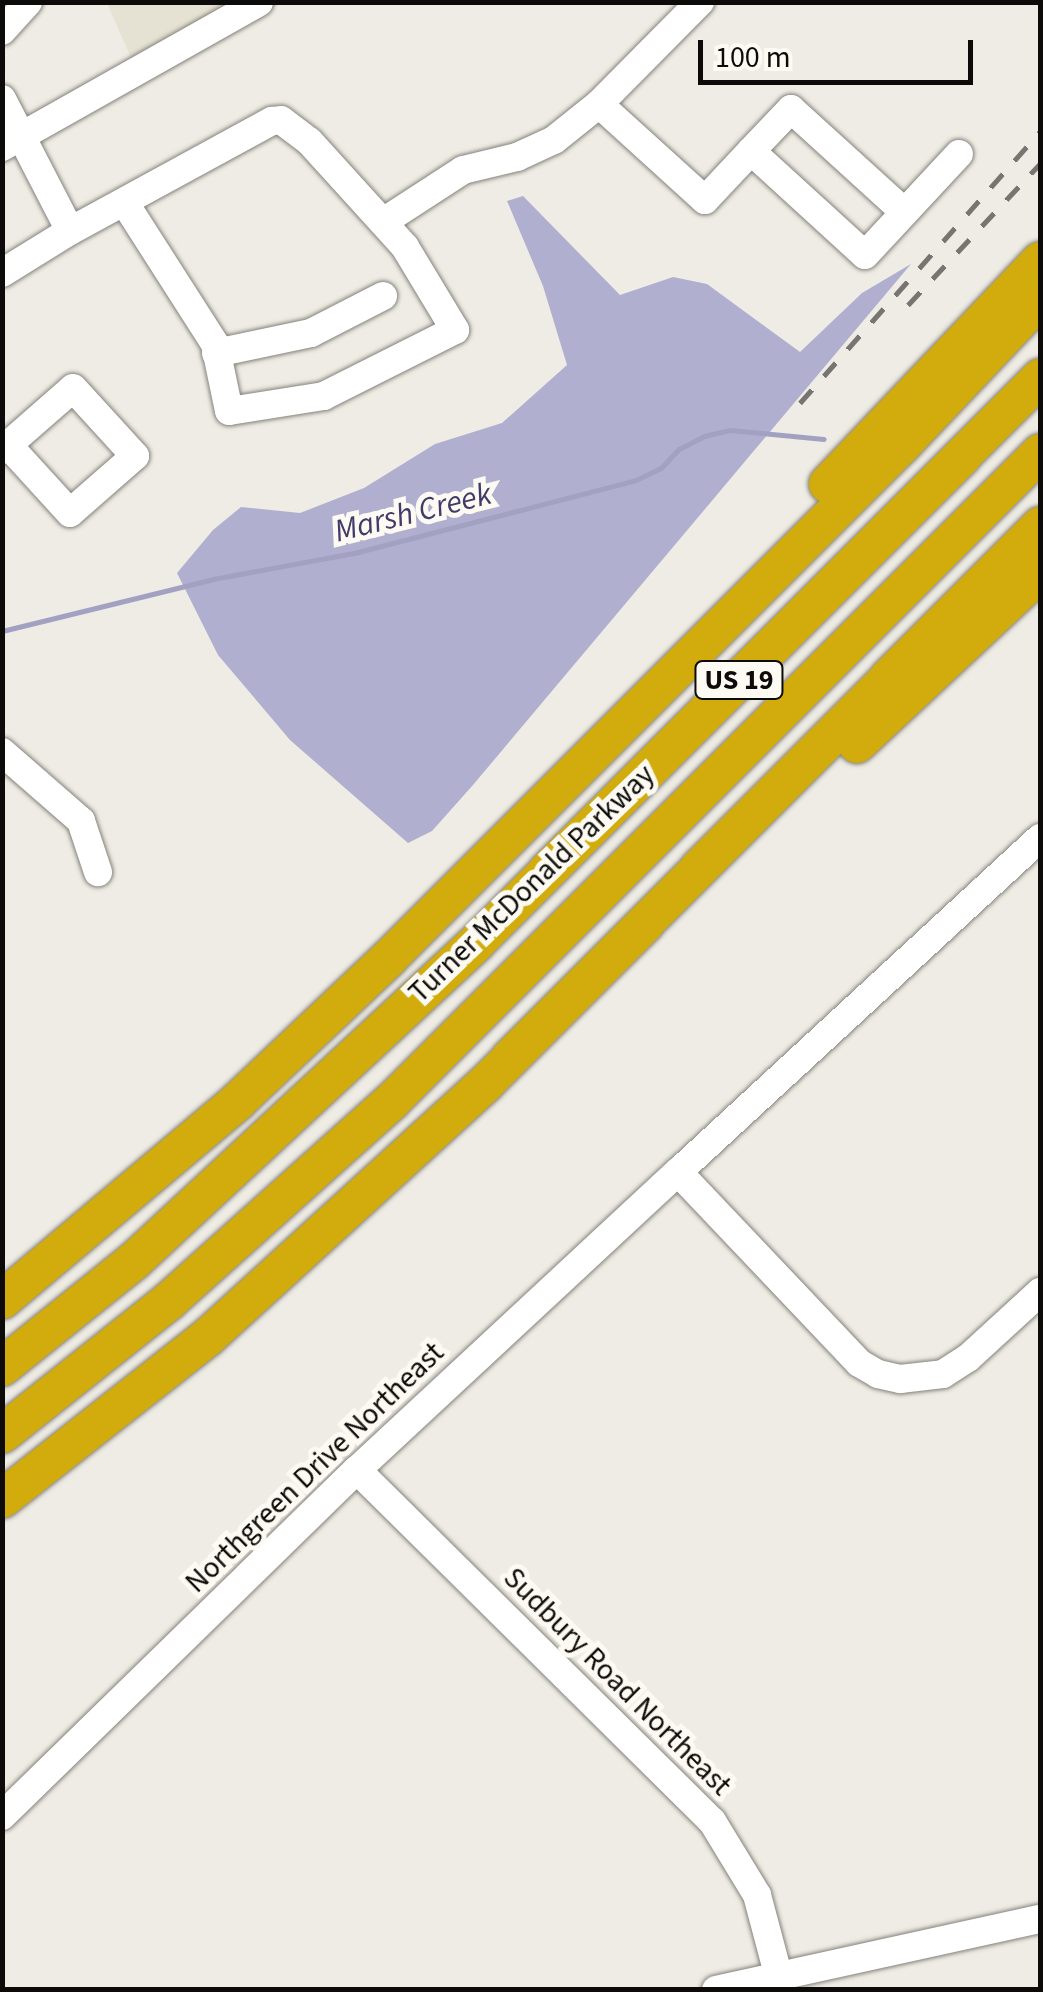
<!DOCTYPE html>
<html>
<head>
<meta charset="utf-8">
<style>
	body { margin:0 }
	#map { position:relative; width:1043px; height:1992px; overflow:hidden; background:#efece5; font-family:"Source Sans 3",sans-serif }
	div>[style] { position:absolute }
	[style*='--x'] { left:calc(var(--x)*1px); top:calc(var(--y)*1px); width:calc(var(--w)*1px); rotate:calc(var(--a)*1deg) }
	.built>* { inset:0; background:#e6e2d3 }
	.forest>* { inset:0; background:#b1afd0 }
	.stream>* { height:5px; margin:-2.5px; padding:0 2.5px; transform-origin:2.5px; border-radius:2.5px; background:#a2a1c2 }
	.roads { filter:drop-shadow(0 0 2px #84827b) drop-shadow(0 0 2px #84827b) }
	.minor>* { height:28px; margin:-14px; padding:0 14px; transform-origin:14px; border-radius:14px; background:#fff }
	.highway>* { height:38px; margin:-19px; padding:0 19px; transform-origin:19px; border-radius:19px; background:#d1ac0c }
	.rail>* { height:5px; margin-top:-2.5px; transform-origin:0; background:repeating-linear-gradient(90deg,#777571 0 18px,transparent 0 36px) }
	span { translate:-50% -50%; white-space:nowrap; text-align:center; line-height:1.15; -webkit-text-stroke:10px #fcfaf2; paint-order:stroke }
	.shield-label span { padding:2px 8px; background:#fcfaf2; border:2px solid; border-radius:8px; -webkit-text-stroke-width:0 }
	.shield-label { font-size:28px; color:#0c0b09; font-weight:700 }
	.street-label { font-size:30px; color:#0c0b09 }
	.water-label { font-size:32px; color:#403b69; font-style:italic }
	.frame { position:absolute; inset:0; border:5px solid #0c0b09; pointer-events:none }
	.scale { position:absolute; left:698px; top:40px; width:275px; height:45px; box-sizing:border-box; border:5px solid #0c0b09; border-top:0; padding-left:12px; font-size:30px; line-height:35px; white-space:nowrap; color:#0c0b09; -webkit-text-stroke:8px #fcfaf2; paint-order:stroke }
</style>
</head>
<body>
<div id="map">
	<div class="built">
		<div style="clip-path:polygon(107px 3px,280px 3px,142px 83px)"></div>
	</div>
	<div class="forest">
		<div style="clip-path:polygon(523px 196px,620px 295px,673px 277px,707px 284px,800px 352px,862px 293px,911px 264px,473px 785px,432px 831px,408px 843px,290px 740px,218px 655px,177px 573px,213px 530px,241px 507px,300px 513px,364px 488px,435px 444px,502px 423px,567px 365px,543px 286px,507px 201px)"></div>
	</div>
	<div class="stream">
		<div style="--x:2;--y:631;--w:217;--a:-13.8"></div>
		<div style="--x:213;--y:579;--w:147;--a:-10.5"></div>
		<div style="--x:358;--y:552;--w:287;--a:-14.5"></div>
		<div style="--x:636;--y:480;--w:28;--a:-26"></div>
		<div style="--x:661;--y:468;--w:26;--a:-47"></div>
		<div style="--x:679;--y:449;--w:28;--a:-27"></div>
		<div style="--x:704;--y:436;--w:27;--a:-13"></div>
		<div style="--x:730;--y:430;--w:94;--a:5.5"></div>
	</div>
	<div class="roads">
		<div class="minor">
			<div style="--x:2;--y:31;--w:39;--a:-48"></div>
			<div style="--x:2;--y:99;--w:148;--a:62.7"></div>
			<div style="--x:599;--y:104;--w:143;--a:42.2"></div>
			<div style="--x:705;--y:200;--w:67;--a:-46.8"></div>
			<div style="--x:751;--y:151;--w:154;--a:42.4"></div>
			<div style="--x:865;--y:255;--w:138;--a:-47.1"></div>
			<div style="--x:2;--y:147;--w:295;--a:-29.4"></div>
			<div style="--x:751;--y:151;--w:58;--a:-46.4"></div>
			<div style="--x:791;--y:109;--w:153;--a:42.3"></div>
			<div style="--x:383;--y:222;--w:95;--a:-33"></div>
			<div style="--x:463;--y:170;--w:56;--a:-13.5"></div>
			<div style="--x:517;--y:157;--w:41;--a:-24.7"></div>
			<div style="--x:554;--y:140;--w:58;--a:-38.7"></div>
			<div style="--x:599;--y:104;--w:144;--a:-45.3"></div>
			<div style="--x:2;--y:273;--w:80;--a:-31.7"></div>
			<div style="--x:70;--y:231;--w:230;--a:-28.6"></div>
			<div style="--x:272;--y:121;--w:9;--a:-6"></div>
			<div style="--x:281;--y:120;--w:35;--a:37"></div>
			<div style="--x:309;--y:141;--w:143;--a:47.8"></div>
			<div style="--x:405;--y:247;--w:97;--a:58.9"></div>
			<div style="--x:455;--y:330;--w:147;--a:153.3"></div>
			<div style="--x:324;--y:396;--w:96;--a:171"></div>
			<div style="--x:229;--y:411;--w:68;--a:-101.8"></div>
			<div style="--x:215;--y:344;--w:167;--a:-122.6"></div>
			<div style="--x:216;--y:353;--w:97;--a:-11.9"></div>
			<div style="--x:311;--y:333;--w:81;--a:-27.2"></div>
			<div style="--x:2;--y:450;--w:8;--a:-40"></div>
			<div style="--x:8;--y:445;--w:86;--a:-41.2"></div>
			<div style="--x:73;--y:388;--w:92;--a:47.6"></div>
			<div style="--x:135;--y:456;--w:86;--a:138.8"></div>
			<div style="--x:70;--y:513;--w:92;--a:-132.4"></div>
			<div style="--x:2;--y:752;--w:105;--a:41.1"></div>
			<div style="--x:81;--y:821;--w:54;--a:71.6"></div>
			<div style="--x:1040;--y:838;--w:493;--a:137.3"></div>
			<div style="--x:678;--y:1172;--w:263;--a:46.5"></div>
			<div style="--x:859;--y:1363;--w:22;--a:30"></div>
			<div style="--x:878;--y:1374;--w:23;--a:13"></div>
			<div style="--x:900;--y:1379;--w:43;--a:-6.6"></div>
			<div style="--x:943;--y:1374;--w:30;--a:-33"></div>
			<div style="--x:968;--y:1358;--w:98;--a:-42.5"></div>
			<div style="--x:357;--y:1470;--w:499;--a:44.7"></div>
			<div style="--x:712;--y:1821;--w:87;--a:58.7"></div>
			<div style="--x:757;--y:1895;--w:82;--a:75.1"></div>
			<div style="--x:2;--y:1816;--w:496;--a:-44.3"></div>
			<div style="--x:357;--y:1470;--w:438;--a:-42.9"></div>
			<div style="--x:716;--y:1990;--w:332;--a:-12.4"></div>
		</div>
		<div class="highway">
			<div style="--x:828;--y:484;--w:308;--a:-46.4"></div>
			<div style="--x:857;--y:744;--w:250;--a:-43.1"></div>
			<div style="--x:2;--y:1300;--w:309;--a:-40.1"></div>
			<div style="--x:238;--y:1101;--w:208;--a:-43.4"></div>
			<div style="--x:389;--y:958;--w:724;--a:-45"></div>
			<div style="--x:901;--y:446;--w:202;--a:-46.6"></div>
			<div style="--x:2;--y:1367;--w:169;--a:-38.8"></div>
			<div style="--x:134;--y:1261;--w:466;--a:-42.9"></div>
			<div style="--x:475;--y:944;--w:800;--a:-45.05"></div>
			<div style="--x:2;--y:1434;--w:212;--a:-38.5"></div>
			<div style="--x:168;--y:1302;--w:302;--a:-41.9"></div>
			<div style="--x:393;--y:1100;--w:915;--a:-45"></div>
			<div style="--x:2;--y:1499;--w:262;--a:-38.2"></div>
			<div style="--x:208;--y:1337;--w:377;--a:-42.4"></div>
			<div style="--x:486;--y:1083;--w:786;--a:-45.15"></div>
		</div>
	</div>
	<div class="rail">
		<div style="--x:908;--y:305;--w:193;--a:-46.9"></div>
		<div style="--x:800;--y:403;--w:362;--a:-48.5"></div>
	</div>
	<div class="shield-label">
		<span style="left:739px;top:680px">US 19</span>
	</div>
	<div class="street-label">
		<span style="left:532px;top:884px;rotate:-44deg">Turner McDonald Parkway</span>
		<span style="left:315px;top:1468px;rotate:-44deg">Northgreen Drive Northeast</span>
		<span style="left:617px;top:1682px;rotate:45deg">Sudbury Road Northeast</span>
	</div>
	<div class="water-label">
		<span style="left:413px;top:513px;rotate:-14deg">Marsh Creek</span>
	</div>
	<div class="frame"></div>
	<div class="scale">100 m</div>
</div>
</body>
</html>
